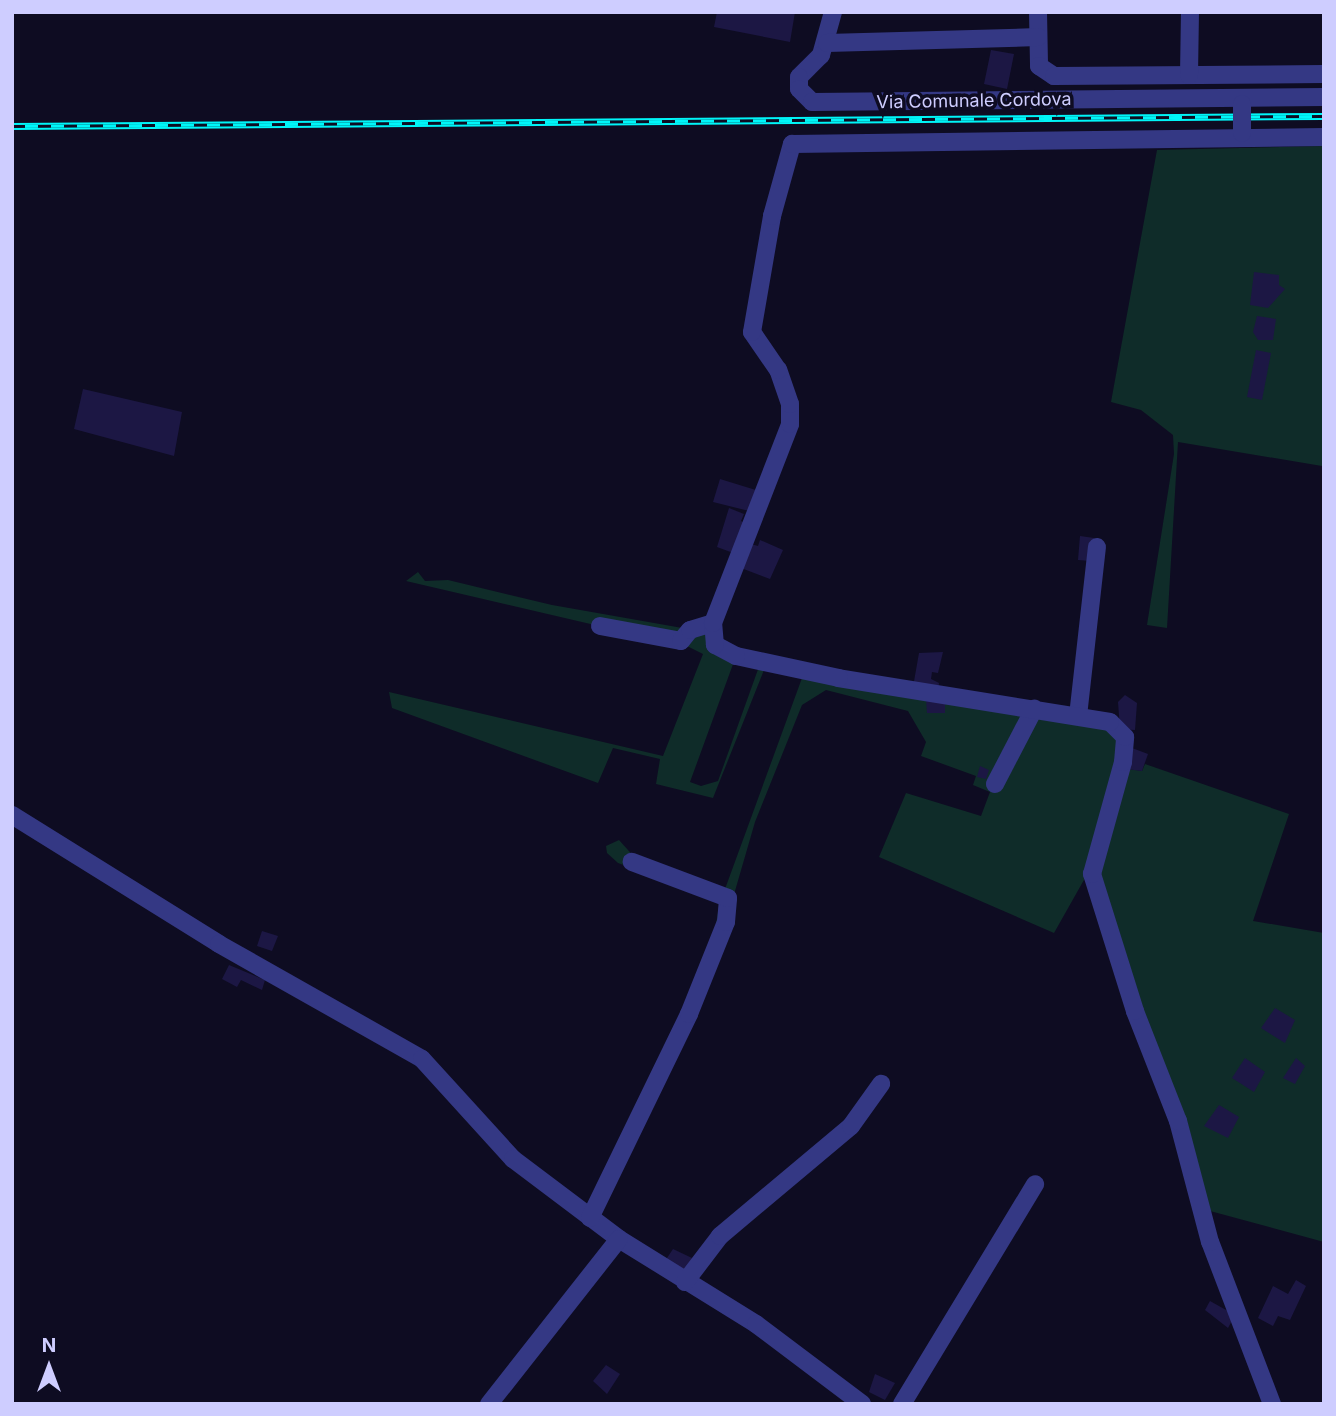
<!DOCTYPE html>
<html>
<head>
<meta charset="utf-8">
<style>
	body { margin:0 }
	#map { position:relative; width:1336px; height:1416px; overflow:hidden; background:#0e0c22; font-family:Inter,sans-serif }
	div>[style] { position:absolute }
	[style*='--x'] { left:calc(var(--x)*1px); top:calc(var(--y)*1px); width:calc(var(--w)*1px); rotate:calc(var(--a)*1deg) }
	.green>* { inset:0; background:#0f2c29 }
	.building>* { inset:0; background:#1c1744 }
	.minor>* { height:18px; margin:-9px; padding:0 9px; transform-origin:9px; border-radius:9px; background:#343884 }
	.rail>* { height:7px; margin-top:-3.5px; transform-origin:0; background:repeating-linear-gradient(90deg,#0e0c22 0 13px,#00f5f8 0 26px); box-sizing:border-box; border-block:2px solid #00f5f8 }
	.minor-bridge>* { height:18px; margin:-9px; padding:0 9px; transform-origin:9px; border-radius:9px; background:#343884 }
	span { translate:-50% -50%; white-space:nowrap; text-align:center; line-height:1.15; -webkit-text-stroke:7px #0e0c22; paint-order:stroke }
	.street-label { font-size:18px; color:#cecdff }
	.frame { position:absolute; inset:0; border:14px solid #cecdff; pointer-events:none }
	.north { position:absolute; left:14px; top:1332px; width:70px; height:70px; -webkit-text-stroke:5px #0e0c22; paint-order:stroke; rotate:0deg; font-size:19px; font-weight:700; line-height:28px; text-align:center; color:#cecdff }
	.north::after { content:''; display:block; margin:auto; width:24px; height:32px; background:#cecdff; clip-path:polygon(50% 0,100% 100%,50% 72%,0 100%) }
</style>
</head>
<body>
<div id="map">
	<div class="green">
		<div style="clip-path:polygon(1324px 146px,1324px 505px,1322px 466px,1178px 442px,1167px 628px,1147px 625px,1174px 454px,1173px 435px,1141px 410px,1111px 402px,1157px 150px)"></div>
		<div style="clip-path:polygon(evenodd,418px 572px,425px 581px,448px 580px,552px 605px,688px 629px,713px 623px,715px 645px,736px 656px,690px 782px,701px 786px,718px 781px,761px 661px,1110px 722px,1125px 737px,1122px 768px,1142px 771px,1145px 764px,1289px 814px,1253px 921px,1324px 933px,1324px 1242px,1199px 1208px,1089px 871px,1054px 933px,879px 857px,906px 793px,981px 816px,990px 792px,973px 785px,976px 776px,921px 756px,926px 742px,908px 711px,826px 690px,802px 705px,755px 822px,726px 922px,715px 930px,720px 900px,618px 863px,607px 853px,606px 846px,619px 840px,637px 860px,725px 889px,802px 678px,764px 670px,713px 798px,656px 784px,660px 759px,613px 748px,598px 783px,392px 708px,389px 692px,663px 756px,703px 654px,689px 647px,406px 581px,418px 572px,927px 699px,945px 699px,945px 713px,927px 713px,927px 699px)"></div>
	</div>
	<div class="building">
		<div style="clip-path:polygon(717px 12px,795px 12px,790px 42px,714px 27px)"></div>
		<div style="clip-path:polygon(991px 50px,1014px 54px,1007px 89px,984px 84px)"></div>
		<div style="clip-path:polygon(1254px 272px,1279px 275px,1279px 285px,1285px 289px,1268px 308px,1250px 305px)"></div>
		<div style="clip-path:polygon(1257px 316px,1276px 319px,1273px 340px,1258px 340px,1253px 332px)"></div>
		<div style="clip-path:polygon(1256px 350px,1271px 353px,1262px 400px,1247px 397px)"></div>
		<div style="clip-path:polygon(83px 389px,182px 412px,174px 456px,74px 429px)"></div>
		<div style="clip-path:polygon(720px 479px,759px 491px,753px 512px,713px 502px)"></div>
		<div style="clip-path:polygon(729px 508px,744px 514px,741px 521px,748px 525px,736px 554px,717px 547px)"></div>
		<div style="clip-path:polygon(1080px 536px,1094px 538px,1091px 561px,1078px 560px)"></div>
		<div style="clip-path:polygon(760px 540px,783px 550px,770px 579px,741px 568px,751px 544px,758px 546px)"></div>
		<div style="clip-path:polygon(943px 652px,938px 673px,932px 672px,931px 679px,939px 683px,938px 691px,913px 687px,919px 653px)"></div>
		<div style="clip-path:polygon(1125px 695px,1137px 703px,1135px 730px,1120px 729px,1118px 702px)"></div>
		<div style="clip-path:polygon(926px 699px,945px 699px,945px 713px,927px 713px)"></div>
		<div style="clip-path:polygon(1132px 748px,1148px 754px,1142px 771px,1126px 769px)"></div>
		<div style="clip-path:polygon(980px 766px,989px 770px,986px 779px,977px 777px)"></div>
		<div style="clip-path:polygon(262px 931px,278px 936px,272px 951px,257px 946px)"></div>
		<div style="clip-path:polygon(229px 965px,265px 980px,262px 990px,241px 980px,237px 987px,222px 979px)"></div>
		<div style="clip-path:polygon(1275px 1008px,1295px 1020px,1285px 1043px,1261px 1028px)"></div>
		<div style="clip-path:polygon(1245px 1058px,1265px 1072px,1254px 1092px,1232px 1078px)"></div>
		<div style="clip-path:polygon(1296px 1058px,1305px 1066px,1295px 1084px,1283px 1078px)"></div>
		<div style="clip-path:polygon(1219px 1105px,1239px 1117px,1228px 1138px,1204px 1126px)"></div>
		<div style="clip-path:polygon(673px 1249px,692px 1258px,686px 1272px,665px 1261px)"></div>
		<div style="clip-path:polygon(1296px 1280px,1306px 1286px,1290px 1320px,1278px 1316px,1273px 1326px,1258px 1318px,1273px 1286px,1288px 1294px)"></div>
		<div style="clip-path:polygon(1210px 1301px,1235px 1315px,1228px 1328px,1205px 1310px)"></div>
		<div style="clip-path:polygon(606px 1365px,620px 1374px,607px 1394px,593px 1381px)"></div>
		<div style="clip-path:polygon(875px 1374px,895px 1383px,885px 1400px,869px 1392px)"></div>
	</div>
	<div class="minor">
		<div style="--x:833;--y:12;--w:45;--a:105.6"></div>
		<div style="--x:821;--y:55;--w:31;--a:135"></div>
		<div style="--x:799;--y:77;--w:12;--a:90"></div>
		<div style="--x:799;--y:89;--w:18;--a:45"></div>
		<div style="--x:812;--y:102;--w:512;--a:-0.56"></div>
		<div style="--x:1038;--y:12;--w:54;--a:88.9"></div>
		<div style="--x:1039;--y:66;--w:18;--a:34"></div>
		<div style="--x:1054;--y:76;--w:270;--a:-0.4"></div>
		<div style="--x:827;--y:43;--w:211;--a:-1.6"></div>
		<div style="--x:1189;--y:75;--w:63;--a:-89.1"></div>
		<div style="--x:600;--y:626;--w:82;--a:10.5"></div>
		<div style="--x:681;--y:641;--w:14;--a:-51"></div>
		<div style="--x:690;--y:630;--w:24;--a:-17"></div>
		<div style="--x:1078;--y:716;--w:170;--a:-83.6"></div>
		<div style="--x:995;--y:784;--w:85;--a:-62.5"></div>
		<div style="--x:12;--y:815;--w:244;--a:31.9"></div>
		<div style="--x:219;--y:944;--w:233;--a:29.5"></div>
		<div style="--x:422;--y:1059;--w:135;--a:47.7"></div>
		<div style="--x:513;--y:1159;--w:133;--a:37"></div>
		<div style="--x:619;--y:1239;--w:161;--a:31.8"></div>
		<div style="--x:756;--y:1324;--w:133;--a:37"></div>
		<div style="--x:590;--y:1218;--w:227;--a:-64.1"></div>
		<div style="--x:689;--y:1014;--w:99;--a:-68.1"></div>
		<div style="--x:726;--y:922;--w:24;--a:-85"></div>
		<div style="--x:728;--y:898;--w:103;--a:-159.4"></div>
		<div style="--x:685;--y:1282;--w:58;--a:-52.7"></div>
		<div style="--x:720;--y:1236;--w:171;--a:-40"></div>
		<div style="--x:851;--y:1126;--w:52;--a:-54.5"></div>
		<div style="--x:489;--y:1404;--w:210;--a:-51.8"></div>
		<div style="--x:902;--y:1404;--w:257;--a:-58.8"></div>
		<div style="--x:1272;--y:1404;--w:173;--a:-110.9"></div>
		<div style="--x:1210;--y:1242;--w:125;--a:-104.8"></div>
		<div style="--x:1178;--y:1121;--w:118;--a:-111.4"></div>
		<div style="--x:1135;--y:1011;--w:144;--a:-107.4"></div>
		<div style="--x:1092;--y:874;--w:116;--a:-74.5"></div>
		<div style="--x:1123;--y:762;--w:25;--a:-85"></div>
		<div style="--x:1125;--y:737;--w:21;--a:-135"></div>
		<div style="--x:1110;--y:722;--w:275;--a:-170.8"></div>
		<div style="--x:839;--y:678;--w:105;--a:-167.9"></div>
		<div style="--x:736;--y:656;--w:24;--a:-152"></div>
		<div style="--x:715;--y:645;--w:22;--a:-95"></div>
		<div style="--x:713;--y:623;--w:213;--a:-68.8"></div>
		<div style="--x:790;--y:424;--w:20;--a:-90"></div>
		<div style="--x:790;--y:404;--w:36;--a:-109"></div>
		<div style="--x:778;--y:370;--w:46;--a:-124.4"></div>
		<div style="--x:752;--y:332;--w:118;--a:-80.2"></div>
		<div style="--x:772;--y:216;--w:75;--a:-74.5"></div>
		<div style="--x:792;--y:144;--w:532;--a:-0.75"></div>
	</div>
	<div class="rail">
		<div style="--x:12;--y:126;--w:1312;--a:-0.44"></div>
	</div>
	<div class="minor-bridge">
		<div style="--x:1242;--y:104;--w:29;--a:90"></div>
	</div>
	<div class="street-label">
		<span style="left:974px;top:101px;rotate:-1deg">Via Comunale Cordova</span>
	</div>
	<div class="frame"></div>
	<div class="north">N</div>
</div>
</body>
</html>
